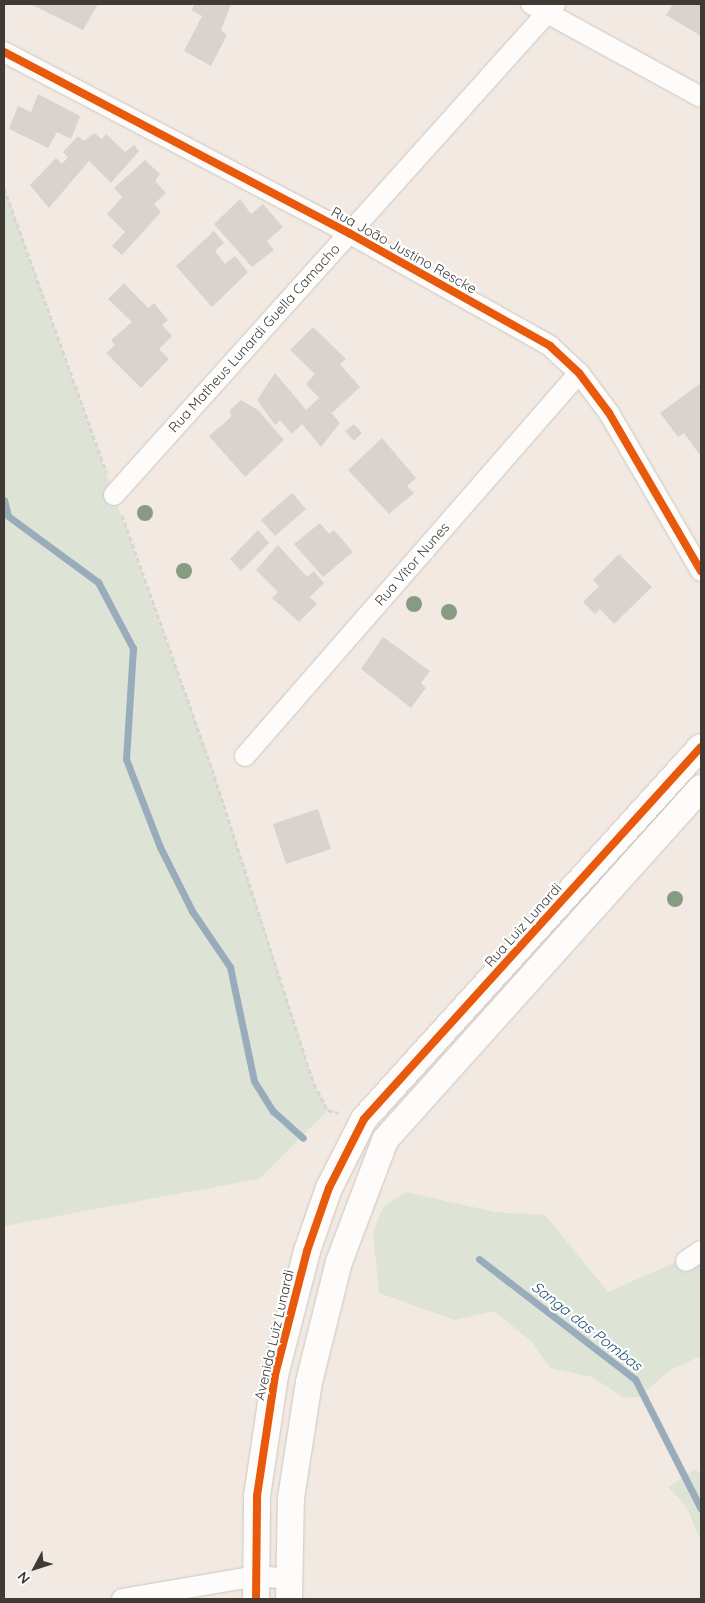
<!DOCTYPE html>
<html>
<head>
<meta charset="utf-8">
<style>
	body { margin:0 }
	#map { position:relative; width:705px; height:1603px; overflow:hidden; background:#f2eae2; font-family:Quicksand,sans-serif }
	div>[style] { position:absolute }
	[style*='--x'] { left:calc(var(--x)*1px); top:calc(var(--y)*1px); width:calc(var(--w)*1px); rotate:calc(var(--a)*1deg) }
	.green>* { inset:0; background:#dde4d6 }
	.stream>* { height:7px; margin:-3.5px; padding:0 3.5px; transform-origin:3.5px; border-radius:3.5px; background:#99acbc }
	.building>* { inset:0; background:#dad2ce }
	.path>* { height:3px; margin-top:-1.5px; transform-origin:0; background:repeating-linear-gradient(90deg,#d8d6d4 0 5px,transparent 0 7.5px) }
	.roads { filter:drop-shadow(0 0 1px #ccc6c0) drop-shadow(0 0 1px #ccc6c0) }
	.minor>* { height:20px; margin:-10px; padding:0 10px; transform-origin:10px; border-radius:10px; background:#fdfcfb }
	.tertiary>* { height:26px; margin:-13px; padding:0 13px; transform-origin:13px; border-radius:13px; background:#fdfcfb }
	.cycleway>* { height:8px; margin:-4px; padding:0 4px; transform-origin:4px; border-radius:4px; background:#e8590c }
	.trees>* { width:16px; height:16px; margin:-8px; border-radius:50%; background:#869b81 }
	span { translate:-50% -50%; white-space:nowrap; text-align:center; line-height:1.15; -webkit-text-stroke:4.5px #fff; paint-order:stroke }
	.street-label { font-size:14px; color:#3f3a34 }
	.water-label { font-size:15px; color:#1d4e74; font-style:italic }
	.frame { position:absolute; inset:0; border:5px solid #3f3a34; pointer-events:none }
	.north { position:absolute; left:10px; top:1543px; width:50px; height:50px; -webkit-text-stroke:4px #fff; paint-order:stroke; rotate:230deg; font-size:14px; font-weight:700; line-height:20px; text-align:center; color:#3f3a34 }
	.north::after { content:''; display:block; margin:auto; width:18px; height:22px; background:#3f3a34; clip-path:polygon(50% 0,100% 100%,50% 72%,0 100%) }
</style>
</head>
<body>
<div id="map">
	<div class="green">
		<div style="clip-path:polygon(4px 188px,212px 769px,314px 1084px,328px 1110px,259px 1179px,4px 1226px)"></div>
		<div style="clip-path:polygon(406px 1192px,495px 1212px,545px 1215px,608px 1292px,701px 1251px,701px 1356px,670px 1370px,639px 1397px,624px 1398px,592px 1377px,550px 1368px,532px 1342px,494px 1311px,455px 1320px,379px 1293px,373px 1232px,383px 1207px)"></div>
		<div style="clip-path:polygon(696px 1469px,701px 1476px,701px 1541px,686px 1506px,668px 1487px)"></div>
	</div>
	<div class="stream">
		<div style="--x:4;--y:500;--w:16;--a:76"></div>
		<div style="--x:8;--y:516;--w:112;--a:36.3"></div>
		<div style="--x:98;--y:582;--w:75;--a:62.1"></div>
		<div style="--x:133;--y:648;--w:111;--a:93.6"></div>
		<div style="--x:126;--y:759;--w:94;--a:68.9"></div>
		<div style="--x:160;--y:847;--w:72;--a:63.4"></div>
		<div style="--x:192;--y:911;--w:68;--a:55.8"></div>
		<div style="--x:230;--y:967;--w:116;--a:78.1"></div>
		<div style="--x:254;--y:1081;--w:36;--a:58"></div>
		<div style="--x:273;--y:1111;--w:40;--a:42"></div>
		<div style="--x:479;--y:1259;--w:197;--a:37.6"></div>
		<div style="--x:635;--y:1379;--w:146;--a:63.1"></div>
	</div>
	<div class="building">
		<div style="clip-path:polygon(30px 4px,98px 4px,83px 30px)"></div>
		<div style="clip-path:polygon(195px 4px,231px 4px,221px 30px,227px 35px,211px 66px,184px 51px,202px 16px,191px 10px)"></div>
		<div style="clip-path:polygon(673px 4px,701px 4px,701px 36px,666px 15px)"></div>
		<div style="clip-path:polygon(38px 94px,80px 116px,71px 139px,57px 132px,48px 148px,9px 129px,18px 106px,31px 112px)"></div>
		<div style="clip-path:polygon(94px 133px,102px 139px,106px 134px,125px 152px,134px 145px,139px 151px,111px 183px,89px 161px,49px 208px,30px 185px,56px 158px,62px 164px,68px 157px,63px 152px,78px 136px,84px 141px)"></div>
		<div style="clip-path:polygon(145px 160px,160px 174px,155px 181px,166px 193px,154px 204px,161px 212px,122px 255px,112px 246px,125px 232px,107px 214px,122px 197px,114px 188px)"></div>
		<div style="clip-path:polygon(240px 199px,251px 214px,263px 204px,283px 227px,267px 241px,274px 250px,252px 267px,214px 224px)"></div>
		<div style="clip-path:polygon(214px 231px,224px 243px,215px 251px,225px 264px,235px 256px,248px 272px,212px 307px,176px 266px)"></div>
		<div style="clip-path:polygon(124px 283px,148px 308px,154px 303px,168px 320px,162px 325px,172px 336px,159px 349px,169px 359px,141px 388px,106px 353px,115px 345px,111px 340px,132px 322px,108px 299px)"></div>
		<div style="clip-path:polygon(313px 327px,346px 359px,340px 364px,360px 387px,332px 413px,327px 408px,340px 423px,321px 447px,302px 424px,292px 434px,280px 420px,275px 425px,257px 400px,275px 373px,306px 410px,319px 398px,306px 384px,315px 374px,290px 350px)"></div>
		<div style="clip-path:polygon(701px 383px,701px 453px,699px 454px,684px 433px,678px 437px,660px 413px)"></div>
		<div style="clip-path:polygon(241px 400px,258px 410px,284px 440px,245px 477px,209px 436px,231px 417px,230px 410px)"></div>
		<div style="clip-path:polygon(354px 424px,362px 433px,354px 441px,345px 431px)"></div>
		<div style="clip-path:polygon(382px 438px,416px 478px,407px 486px,414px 493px,389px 514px,348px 470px)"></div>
		<div style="clip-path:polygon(292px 493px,306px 509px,275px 536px,261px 520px)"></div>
		<div style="clip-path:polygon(320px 523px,329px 534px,334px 530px,353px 552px,323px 577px,294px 544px)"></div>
		<div style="clip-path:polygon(258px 530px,269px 543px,241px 571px,230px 559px)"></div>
		<div style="clip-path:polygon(278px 545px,307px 577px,314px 571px,324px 583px,310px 597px,317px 604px,299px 622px,272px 598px,278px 592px,256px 570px)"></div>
		<div style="clip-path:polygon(619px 554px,652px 587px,614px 624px,600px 609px,595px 614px,583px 602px,599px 586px,593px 580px)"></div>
		<div style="clip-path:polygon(383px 637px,430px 671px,421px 683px,426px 688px,411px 708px,361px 669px)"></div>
		<div style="clip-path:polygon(318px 809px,331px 849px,286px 864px,273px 824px)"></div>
	</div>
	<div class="path">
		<div style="--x:4;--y:188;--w:302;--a:70.2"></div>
		<div style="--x:122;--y:515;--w:269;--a:70.5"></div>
		<div style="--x:212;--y:769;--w:331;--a:72.1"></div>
		<div style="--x:314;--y:1084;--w:30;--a:62"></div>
		<div style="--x:328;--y:1110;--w:11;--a:15"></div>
	</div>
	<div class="roads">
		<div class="minor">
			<div style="--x:531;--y:4;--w:194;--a:28.7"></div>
			<div style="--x:4;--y:52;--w:390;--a:27.7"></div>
			<div style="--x:349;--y:233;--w:231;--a:29.3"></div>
			<div style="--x:550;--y:346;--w:40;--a:43"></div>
			<div style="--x:579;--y:373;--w:50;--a:53.1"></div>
			<div style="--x:609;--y:413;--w:183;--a:59.8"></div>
			<div style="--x:114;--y:495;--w:660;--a:-48.07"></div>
			<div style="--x:245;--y:756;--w:508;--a:-48.91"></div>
			<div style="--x:686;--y:1261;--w:18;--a:-34"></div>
			<div style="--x:122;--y:1599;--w:136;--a:-9.7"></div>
			<div style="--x:256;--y:1576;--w:34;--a:5"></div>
		</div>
		<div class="tertiary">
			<div style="--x:256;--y:1599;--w:103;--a:-89.4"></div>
			<div style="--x:257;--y:1496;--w:122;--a:-81.5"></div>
			<div style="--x:275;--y:1375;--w:128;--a:-75.5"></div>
			<div style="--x:307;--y:1251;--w:67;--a:-70.8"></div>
			<div style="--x:329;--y:1188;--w:77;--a:-63.1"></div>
			<div style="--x:364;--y:1119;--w:502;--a:-47.83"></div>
			<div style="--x:289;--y:1599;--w:101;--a:-88.9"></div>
			<div style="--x:291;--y:1498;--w:117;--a:-81.2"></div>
			<div style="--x:309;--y:1382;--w:124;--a:-76"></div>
			<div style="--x:339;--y:1262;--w:130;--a:-69.3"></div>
			<div style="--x:385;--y:1140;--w:473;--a:-48.1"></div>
		</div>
	</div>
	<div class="cycleway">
		<div style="--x:4;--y:52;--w:390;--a:27.7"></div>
		<div style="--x:349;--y:233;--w:231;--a:29.3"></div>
		<div style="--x:550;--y:346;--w:40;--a:43"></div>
		<div style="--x:579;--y:373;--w:50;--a:53.1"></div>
		<div style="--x:609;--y:413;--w:183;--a:59.8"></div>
		<div style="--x:256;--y:1599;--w:103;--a:-89.4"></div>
		<div style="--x:257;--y:1496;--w:122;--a:-81.5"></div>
		<div style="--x:275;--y:1375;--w:128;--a:-75.5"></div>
		<div style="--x:307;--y:1251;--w:67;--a:-70.8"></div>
		<div style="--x:329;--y:1188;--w:77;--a:-63.1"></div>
		<div style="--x:364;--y:1119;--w:502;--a:-47.83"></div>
	</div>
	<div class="trees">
		<div style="left:145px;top:513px"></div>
		<div style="left:184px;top:571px"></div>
		<div style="left:414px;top:604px"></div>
		<div style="left:449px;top:612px"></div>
		<div style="left:675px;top:899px"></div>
	</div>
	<div class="street-label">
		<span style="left:404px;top:250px;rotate:29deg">Rua João Justino Rescke</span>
		<span style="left:254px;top:338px;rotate:-48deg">Rua Matheus Lunardi Guella Camacho</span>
		<span style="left:412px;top:564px;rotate:-49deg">Rua Vítor Nunes</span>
		<span style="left:523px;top:925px;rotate:-48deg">Rua Luiz Lunardi</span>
		<span style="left:274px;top:1335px;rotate:-77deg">Avenida Luiz Lunardi</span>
	</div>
	<div class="water-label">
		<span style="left:587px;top:1326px;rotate:38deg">Sanga das Pombas</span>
	</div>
	<div class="frame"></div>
	<div class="north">N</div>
</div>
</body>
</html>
